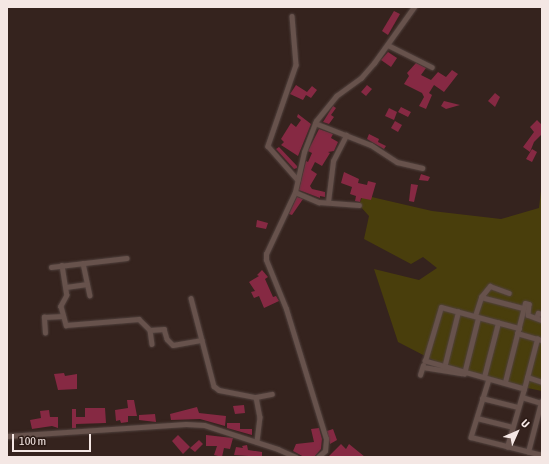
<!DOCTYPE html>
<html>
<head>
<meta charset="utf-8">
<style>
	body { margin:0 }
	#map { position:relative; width:549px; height:464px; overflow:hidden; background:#35231e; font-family:"Asap Condensed",sans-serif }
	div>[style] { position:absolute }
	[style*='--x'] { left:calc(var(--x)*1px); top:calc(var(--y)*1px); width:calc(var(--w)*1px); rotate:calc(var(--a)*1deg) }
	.green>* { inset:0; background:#493e0c }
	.building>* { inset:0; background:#862943 }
	.roads { filter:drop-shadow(0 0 1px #50413d) drop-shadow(0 0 1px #50413d) }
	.minor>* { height:4.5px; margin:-2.25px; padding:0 2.25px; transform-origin:2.25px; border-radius:2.25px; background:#67524c }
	span { translate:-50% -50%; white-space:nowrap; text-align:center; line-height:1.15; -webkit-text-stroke:3px #2b1a15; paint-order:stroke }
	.frame { position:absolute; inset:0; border:8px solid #f4e7e4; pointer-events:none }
	.north { position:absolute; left:497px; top:412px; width:40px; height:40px; -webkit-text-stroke:3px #2b1a15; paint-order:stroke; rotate:45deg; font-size:11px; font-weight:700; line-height:16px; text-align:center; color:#f4e7e4 }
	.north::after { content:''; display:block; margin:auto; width:14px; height:18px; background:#f4e7e4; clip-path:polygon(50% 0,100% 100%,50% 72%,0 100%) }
	.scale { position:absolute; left:12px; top:434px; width:79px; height:18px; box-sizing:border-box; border:2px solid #f4e7e4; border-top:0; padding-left:5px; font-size:12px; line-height:14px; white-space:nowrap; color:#f4e7e4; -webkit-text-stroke:3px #2b1a15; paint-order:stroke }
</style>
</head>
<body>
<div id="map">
	<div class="green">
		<div style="clip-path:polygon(542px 182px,542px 391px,460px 374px,398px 342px,374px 269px,419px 280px,437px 268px,423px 257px,411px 264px,364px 239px,369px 216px,359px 205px,363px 195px,432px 211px,501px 219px,539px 208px)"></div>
	</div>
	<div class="building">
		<div style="clip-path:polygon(394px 11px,400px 14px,388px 35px,382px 31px)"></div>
		<div style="clip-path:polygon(388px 52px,397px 58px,391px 67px,381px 60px)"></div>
		<div style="clip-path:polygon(416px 63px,426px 68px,421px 75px,431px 80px,438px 72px,446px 77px,452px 70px,458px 74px,444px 92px,434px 85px,429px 93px,432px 95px,426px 109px,419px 106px,424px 97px,422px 93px,404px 84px,409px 76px,407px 73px)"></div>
		<div style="clip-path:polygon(296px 85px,307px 92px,312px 86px,317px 90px,311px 98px,306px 95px,303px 100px,290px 94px)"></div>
		<div style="clip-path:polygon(367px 85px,372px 89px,366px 96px,361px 92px)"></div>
		<div style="clip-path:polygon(495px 93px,500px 97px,495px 107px,488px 101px)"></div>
		<div style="clip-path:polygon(444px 101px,460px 105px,446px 109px,441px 106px)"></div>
		<div style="clip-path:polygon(333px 106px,336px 108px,331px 115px,334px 117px,329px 124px,323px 122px)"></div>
		<div style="clip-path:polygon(401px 107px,411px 112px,408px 117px,398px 112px)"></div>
		<div style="clip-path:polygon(389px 108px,397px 112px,394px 120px,385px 116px)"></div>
		<div style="clip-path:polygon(298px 114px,311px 124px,298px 156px,281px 145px,284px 142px,281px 139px,291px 123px,296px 127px,301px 120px,297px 117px)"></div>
		<div style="clip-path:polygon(537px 120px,542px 125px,542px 134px,534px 142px,530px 152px,523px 147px,534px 132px,530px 127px)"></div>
		<div style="clip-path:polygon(395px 121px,402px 125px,398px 132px,391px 128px)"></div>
		<div style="clip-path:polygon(319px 129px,333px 134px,331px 138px,338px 142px,334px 151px,328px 152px,330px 153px,322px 166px,315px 162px,311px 170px,317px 174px,310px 186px,312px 189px,325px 192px,325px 197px,320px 196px,320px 198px,299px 190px,306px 161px,308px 162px,312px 153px,308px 151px)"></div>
		<div style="clip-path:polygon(369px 134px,379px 139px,378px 142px,386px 146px,384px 149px,367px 139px)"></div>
		<div style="clip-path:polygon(279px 147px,297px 166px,297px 168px,294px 169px,276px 149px)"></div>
		<div style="clip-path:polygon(532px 149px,537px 152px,532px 162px,526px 159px)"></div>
		<div style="clip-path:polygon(344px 172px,359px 179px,358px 183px,367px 185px,368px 181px,376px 183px,371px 200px,361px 198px,360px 202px,355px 201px,356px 196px,350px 194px,352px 187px,341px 183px)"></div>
		<div style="clip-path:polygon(421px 174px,430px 177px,428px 181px,419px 180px)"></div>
		<div style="clip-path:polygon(411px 184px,418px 185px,414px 202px,409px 201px)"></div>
		<div style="clip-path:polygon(297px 197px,303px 199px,292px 215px,289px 214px)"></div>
		<div style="clip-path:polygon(257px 220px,268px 223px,266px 229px,256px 227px)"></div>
		<div style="clip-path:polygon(262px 270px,268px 277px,265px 279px,273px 297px,276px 296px,279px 301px,264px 308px,259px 296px,254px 298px,251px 292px,255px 291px,249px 282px,259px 276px,257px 275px)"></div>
		<div style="clip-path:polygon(64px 373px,65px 376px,77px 374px,77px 389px,58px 390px,54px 374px)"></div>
		<div style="clip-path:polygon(127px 400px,134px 400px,137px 416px,128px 416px,128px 422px,121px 423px,120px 420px,116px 421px,115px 410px,128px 408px)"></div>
		<div style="clip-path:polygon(244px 405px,245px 413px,235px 414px,233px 406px)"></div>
		<div style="clip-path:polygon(197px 407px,199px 413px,226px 416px,225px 426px,200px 419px,171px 420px,170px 414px)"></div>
		<div style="clip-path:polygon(85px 408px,105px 408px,106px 423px,76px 424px,76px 428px,72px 428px,72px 409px,76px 409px,76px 417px,85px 417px)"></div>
		<div style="clip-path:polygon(49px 410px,50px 417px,58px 417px,58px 428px,52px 426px,32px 429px,30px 420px,41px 418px,40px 411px)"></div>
		<div style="clip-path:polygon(155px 414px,156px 422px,139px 420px,139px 415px)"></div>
		<div style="clip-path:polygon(227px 423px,240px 423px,240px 429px,252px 429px,252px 435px,227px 428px)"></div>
		<div style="clip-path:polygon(319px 428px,322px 439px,321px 449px,314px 457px,304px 457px,293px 451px,296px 444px,314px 442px,311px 429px)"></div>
		<div style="clip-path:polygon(333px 429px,337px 440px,330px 444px,327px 431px)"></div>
		<div style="clip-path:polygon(178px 435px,190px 447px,183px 454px,172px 441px)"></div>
		<div style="clip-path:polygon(206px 435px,233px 438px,230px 449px,224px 448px,222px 457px,214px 455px,217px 446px,206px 446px)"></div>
		<div style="clip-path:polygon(199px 440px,203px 444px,195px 452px,190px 448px)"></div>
		<div style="clip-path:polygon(341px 444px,346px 449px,349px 444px,365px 457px,328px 457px)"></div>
		<div style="clip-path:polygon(247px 445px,248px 450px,262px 452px,262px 457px,234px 455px,236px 447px,243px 448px,242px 446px)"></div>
	</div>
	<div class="roads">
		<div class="minor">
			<div style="--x:292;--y:16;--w:49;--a:85.3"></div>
			<div style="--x:296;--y:65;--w:86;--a:109.1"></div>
			<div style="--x:268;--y:146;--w:45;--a:48.6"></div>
			<div style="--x:388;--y:45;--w:49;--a:26.6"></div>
			<div style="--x:315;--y:123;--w:60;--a:21.4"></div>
			<div style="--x:371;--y:145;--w:31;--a:33"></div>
			<div style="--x:397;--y:162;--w:26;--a:13"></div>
			<div style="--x:295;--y:192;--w:26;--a:23"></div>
			<div style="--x:319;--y:202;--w:40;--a:4.3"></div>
			<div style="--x:328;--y:202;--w:41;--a:-83"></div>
			<div style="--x:333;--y:161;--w:29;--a:-63"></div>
			<div style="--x:83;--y:263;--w:33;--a:78"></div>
			<div style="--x:62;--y:265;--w:30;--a:81"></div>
			<div style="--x:67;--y:295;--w:13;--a:119"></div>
			<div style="--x:61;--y:306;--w:20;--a:75"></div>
			<div style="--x:66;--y:325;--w:73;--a:-4.7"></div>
			<div style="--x:139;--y:319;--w:16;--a:45"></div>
			<div style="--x:150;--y:330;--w:14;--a:-4"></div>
			<div style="--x:164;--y:329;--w:10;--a:73"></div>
			<div style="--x:167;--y:339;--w:8;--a:45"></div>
			<div style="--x:173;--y:345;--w:29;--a:-10"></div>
			<div style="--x:51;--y:267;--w:76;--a:-6.8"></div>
			<div style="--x:66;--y:287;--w:21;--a:-8"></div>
			<div style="--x:481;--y:297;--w:43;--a:14.7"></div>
			<div style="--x:191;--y:298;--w:91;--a:75.4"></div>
			<div style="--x:214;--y:386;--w:6;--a:39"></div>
			<div style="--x:219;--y:390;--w:38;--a:11"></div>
			<div style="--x:256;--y:397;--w:20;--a:79"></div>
			<div style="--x:260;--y:417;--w:25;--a:97"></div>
			<div style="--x:475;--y:316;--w:20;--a:-72"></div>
			<div style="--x:481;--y:297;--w:14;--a:-51"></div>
			<div style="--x:490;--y:286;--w:20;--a:20"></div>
			<div style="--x:536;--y:318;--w:5;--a:-68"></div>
			<div style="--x:538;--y:313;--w:4;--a:14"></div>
			<div style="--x:150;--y:330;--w:14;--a:82"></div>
			<div style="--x:45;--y:333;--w:16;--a:-94"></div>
			<div style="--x:44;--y:317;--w:19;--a:-3"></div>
			<div style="--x:517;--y:333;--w:26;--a:16"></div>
			<div style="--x:423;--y:367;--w:39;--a:9"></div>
			<div style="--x:444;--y:368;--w:58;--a:-76"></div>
			<div style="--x:464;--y:374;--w:58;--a:-76"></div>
			<div style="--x:420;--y:375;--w:10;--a:-73"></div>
			<div style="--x:481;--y:377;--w:3;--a:0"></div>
			<div style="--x:484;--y:377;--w:56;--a:-75.5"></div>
			<div style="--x:527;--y:377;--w:16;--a:18"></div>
			<div style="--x:489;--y:379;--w:61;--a:107.2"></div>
			<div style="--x:471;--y:437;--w:73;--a:14.2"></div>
			<div style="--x:505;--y:382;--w:81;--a:-75.8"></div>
			<div style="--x:525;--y:303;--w:4;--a:14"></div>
			<div style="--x:529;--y:304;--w:11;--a:95"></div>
			<div style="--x:528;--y:315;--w:15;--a:20"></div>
			<div style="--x:524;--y:389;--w:52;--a:-75.4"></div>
			<div style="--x:256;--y:397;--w:16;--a:-11"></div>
			<div style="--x:522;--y:397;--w:21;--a:17"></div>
			<div style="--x:482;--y:398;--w:37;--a:14"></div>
			<div style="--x:477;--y:418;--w:36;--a:14"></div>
			<div style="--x:7;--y:436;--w:179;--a:-3.8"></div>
			<div style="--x:186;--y:424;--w:18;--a:3"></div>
			<div style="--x:204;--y:425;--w:78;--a:18"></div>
			<div style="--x:278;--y:449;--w:20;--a:24"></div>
			<div style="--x:507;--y:447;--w:60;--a:-73.7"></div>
			<div style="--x:524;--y:389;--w:103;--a:-164.2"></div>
			<div style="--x:425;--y:361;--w:56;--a:-73.5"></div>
			<div style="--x:441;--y:307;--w:81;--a:15.1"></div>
			<div style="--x:528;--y:452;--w:52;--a:-75.4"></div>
			<div style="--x:318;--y:457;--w:9;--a:-41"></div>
			<div style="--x:325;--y:451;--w:12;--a:-85"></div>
			<div style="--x:326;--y:439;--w:136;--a:-107.1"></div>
			<div style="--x:286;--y:309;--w:53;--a:-112.2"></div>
			<div style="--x:266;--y:260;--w:6;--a:-90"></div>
			<div style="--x:266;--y:254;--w:68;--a:-64.9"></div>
			<div style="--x:295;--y:192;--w:41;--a:-77.3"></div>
			<div style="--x:304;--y:152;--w:33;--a:-69"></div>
			<div style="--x:316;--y:121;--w:32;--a:-51"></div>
			<div style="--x:336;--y:96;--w:31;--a:-36"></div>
			<div style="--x:361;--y:78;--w:20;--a:-49"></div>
			<div style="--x:374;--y:63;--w:69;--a:-54.5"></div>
		</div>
	</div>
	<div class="frame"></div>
	<div class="north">U</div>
	<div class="scale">100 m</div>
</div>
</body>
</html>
